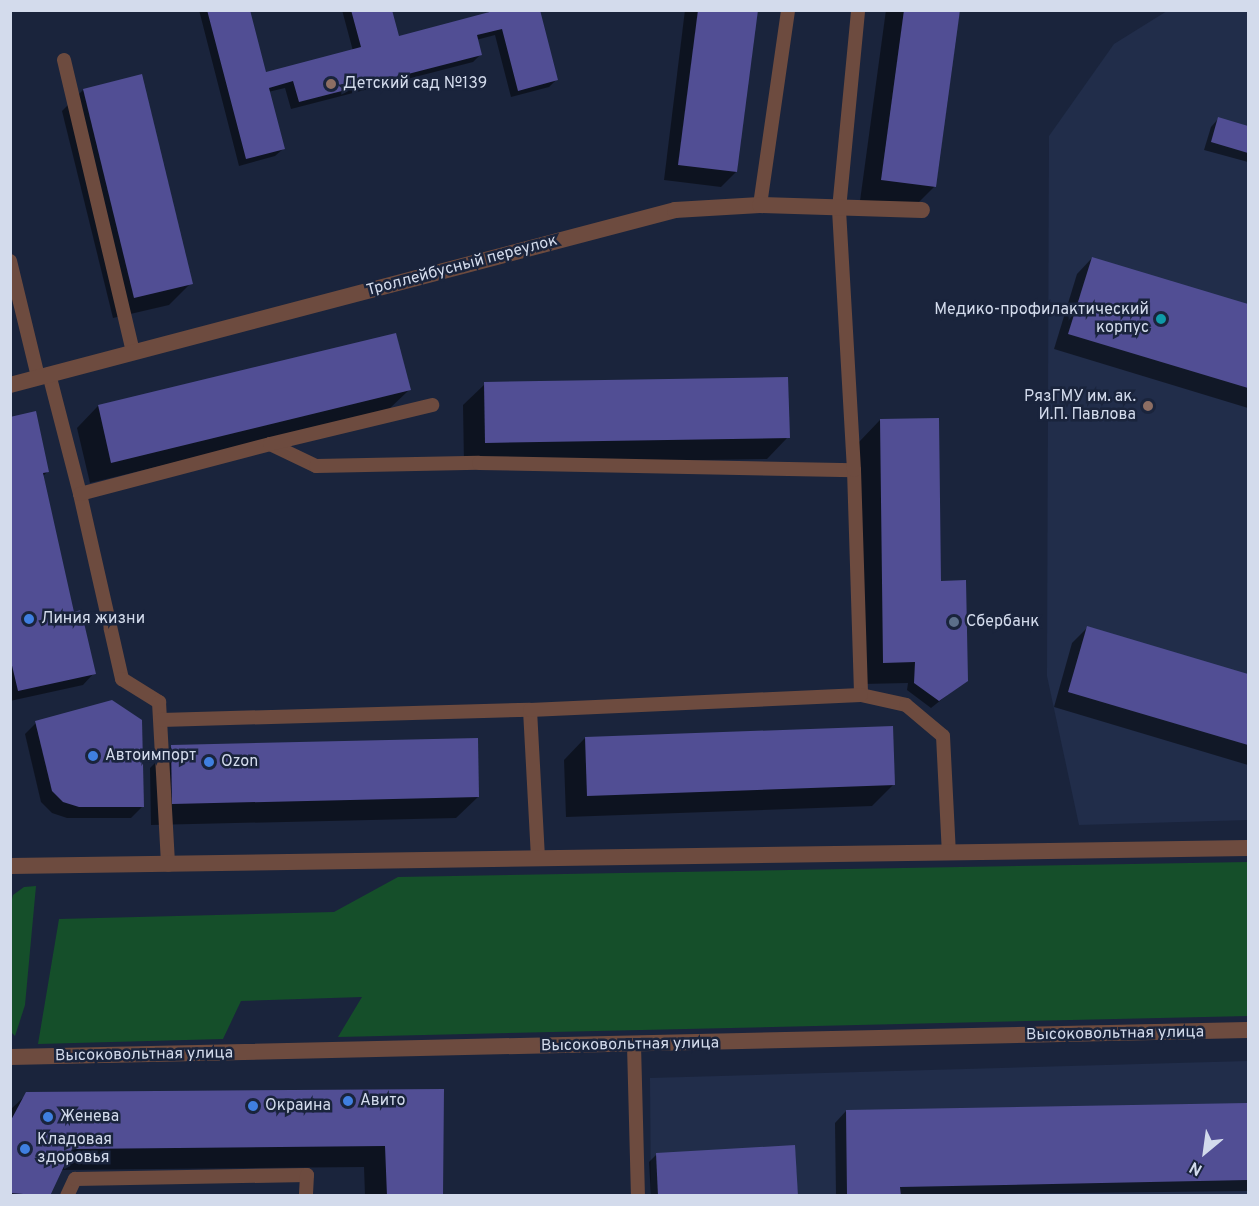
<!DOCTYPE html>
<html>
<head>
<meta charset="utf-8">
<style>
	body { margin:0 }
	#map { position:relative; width:1259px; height:1206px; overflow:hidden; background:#1a243c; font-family:Overpass,sans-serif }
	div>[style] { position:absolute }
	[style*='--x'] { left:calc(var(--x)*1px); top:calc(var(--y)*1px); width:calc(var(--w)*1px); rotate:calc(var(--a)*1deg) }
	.built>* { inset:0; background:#212d4a }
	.green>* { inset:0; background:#154f2a }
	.shadow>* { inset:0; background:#0007 }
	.building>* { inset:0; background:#514e94 }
	.service>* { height:14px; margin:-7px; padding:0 7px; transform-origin:7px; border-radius:7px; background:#6d4b3f }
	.minor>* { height:16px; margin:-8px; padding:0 8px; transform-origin:8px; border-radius:8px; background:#6d4b3f }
	.tertiary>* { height:16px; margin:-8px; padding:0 8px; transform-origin:8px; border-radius:8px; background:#6d4b3f }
	.dots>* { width:16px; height:16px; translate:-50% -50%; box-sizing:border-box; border:3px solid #1a243c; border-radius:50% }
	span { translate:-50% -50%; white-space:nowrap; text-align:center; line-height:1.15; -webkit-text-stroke:5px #1a243c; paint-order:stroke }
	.poi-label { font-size:16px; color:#d3dbec }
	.left { translate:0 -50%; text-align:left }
	.right { translate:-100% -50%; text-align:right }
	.street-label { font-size:16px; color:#d3dbec }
	.frame { position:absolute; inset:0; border:12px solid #d3dbec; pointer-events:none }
	.north { position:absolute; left:1175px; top:1122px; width:60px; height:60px; -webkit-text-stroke:4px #1a243c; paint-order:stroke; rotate:209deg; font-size:16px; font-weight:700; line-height:24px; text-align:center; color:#d3dbec }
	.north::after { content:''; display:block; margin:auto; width:21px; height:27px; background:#d3dbec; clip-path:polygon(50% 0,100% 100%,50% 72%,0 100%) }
</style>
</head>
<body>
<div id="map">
	<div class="built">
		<div style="clip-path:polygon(1167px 11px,1248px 11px,1248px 820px,1079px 825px,1047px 676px,1049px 136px,1114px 44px)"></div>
		<div style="clip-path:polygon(1248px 1061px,1248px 1195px,651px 1195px,650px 1078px)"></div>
	</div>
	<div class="green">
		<div style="clip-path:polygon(1248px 862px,1248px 1016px,338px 1037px,362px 997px,241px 1001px,223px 1039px,38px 1044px,59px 919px,334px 912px,398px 877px)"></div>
		<div style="clip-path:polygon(36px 886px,25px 1005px,15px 1036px,10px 1031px,11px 903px,13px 895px,24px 887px)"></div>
	</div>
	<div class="shadow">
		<div style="clip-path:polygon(199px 10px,248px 10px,265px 74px,353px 51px,342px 10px,391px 10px,398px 38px,488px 14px,487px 10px,538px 10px,556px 80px,549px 87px,511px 97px,495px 35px,476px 40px,480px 55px,473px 62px,291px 109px,285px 88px,268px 92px,283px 149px,275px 156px,239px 166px)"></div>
		<div style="clip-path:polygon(685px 10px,756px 10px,736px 172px,721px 187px,664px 180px)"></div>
		<div style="clip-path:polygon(886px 10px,958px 10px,935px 186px,913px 208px,860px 201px)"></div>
		<div style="clip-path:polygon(83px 90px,191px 283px,169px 305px,113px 318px,62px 111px)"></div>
		<div style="clip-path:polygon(1218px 119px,1248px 128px,1248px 162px,1204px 150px,1211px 127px)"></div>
		<div style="clip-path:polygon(1092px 258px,1248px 305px,1248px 408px,1054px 349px,1077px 274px)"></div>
		<div style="clip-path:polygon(485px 384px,788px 437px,767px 459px,464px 464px,463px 405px)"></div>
		<div style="clip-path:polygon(409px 390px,387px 411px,90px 483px,77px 428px,98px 406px)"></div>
		<div style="clip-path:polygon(10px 418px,48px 471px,42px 477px,73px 614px,94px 673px,83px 685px,10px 701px)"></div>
		<div style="clip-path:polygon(880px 420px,940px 585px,966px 680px,931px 708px,907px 690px,908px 683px,862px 684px,859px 442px)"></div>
		<div style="clip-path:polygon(1088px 627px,1248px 675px,1248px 765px,1054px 707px,1072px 643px)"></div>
		<div style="clip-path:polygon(36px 723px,143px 806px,131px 818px,67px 818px,52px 813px,41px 802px,25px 734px)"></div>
		<div style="clip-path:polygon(585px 738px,894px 784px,872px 806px,566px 817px,564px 760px)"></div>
		<div style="clip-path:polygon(172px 746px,478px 797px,456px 818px,151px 825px,150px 768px)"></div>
		<div style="clip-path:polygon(442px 1091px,441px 1196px,365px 1196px,364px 1167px,60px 1170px,48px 1196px,10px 1196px,10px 1110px,27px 1094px)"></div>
		<div style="clip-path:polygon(1248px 1104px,1248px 1191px,836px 1196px,835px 1123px,846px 1111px)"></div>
		<div style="clip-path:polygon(656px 1155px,797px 1196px,651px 1196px,649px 1162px)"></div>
	</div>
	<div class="building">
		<div style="clip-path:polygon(207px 10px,250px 10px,266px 72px,361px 47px,351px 10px,392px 10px,399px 36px,497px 10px,540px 10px,558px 80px,518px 91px,502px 29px,477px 35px,482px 55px,299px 102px,293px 81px,269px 88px,285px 149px,246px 159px)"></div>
		<div style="clip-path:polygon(698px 10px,758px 10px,737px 172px,678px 165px)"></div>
		<div style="clip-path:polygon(904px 10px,960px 10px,936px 187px,881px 180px)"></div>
		<div style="clip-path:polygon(142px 74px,193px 284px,134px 298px,83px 89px)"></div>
		<div style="clip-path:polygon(1218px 117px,1248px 126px,1248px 153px,1211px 142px)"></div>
		<div style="clip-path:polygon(1092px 257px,1248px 304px,1248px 388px,1068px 334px)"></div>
		<div style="clip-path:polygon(396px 333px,411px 390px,111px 463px,98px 405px)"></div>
		<div style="clip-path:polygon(788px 377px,790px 438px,485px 443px,484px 382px)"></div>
		<div style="clip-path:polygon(36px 411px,49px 472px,43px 473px,74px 612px,81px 610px,96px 674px,18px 691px,10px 657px,10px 417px)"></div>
		<div style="clip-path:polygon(939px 418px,941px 581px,966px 580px,968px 681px,939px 701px,914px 683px,915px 662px,883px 663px,880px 419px)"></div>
		<div style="clip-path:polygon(1087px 626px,1248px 674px,1248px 745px,1068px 692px)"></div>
		<div style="clip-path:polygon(112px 700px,142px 720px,144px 807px,79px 807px,63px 802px,52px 791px,35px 721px)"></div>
		<div style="clip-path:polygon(893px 726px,895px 785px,587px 796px,585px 737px)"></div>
		<div style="clip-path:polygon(478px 738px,479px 797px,172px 804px,171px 745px)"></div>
		<div style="clip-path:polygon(444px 1089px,443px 1196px,387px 1196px,385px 1146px,72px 1149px,50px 1196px,10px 1193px,10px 1122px,26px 1092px)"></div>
		<div style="clip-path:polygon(1248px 1103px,1248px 1180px,900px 1187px,901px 1196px,847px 1196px,846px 1110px)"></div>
		<div style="clip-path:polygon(795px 1145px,798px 1196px,658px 1196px,656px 1153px)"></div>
	</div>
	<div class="service">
		<div style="--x:64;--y:60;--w:300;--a:76.7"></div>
		<div style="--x:760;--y:205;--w:197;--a:-81.8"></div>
		<div style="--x:10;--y:261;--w:119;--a:76.4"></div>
		<div style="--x:49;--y:374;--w:124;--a:75.5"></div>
		<div style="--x:80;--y:494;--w:190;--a:77.2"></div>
		<div style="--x:122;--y:679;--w:44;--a:31.9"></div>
		<div style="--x:159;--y:702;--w:163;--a:86.8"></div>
		<div style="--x:270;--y:444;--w:51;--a:25.6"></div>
		<div style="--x:316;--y:466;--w:163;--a:-1.1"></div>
		<div style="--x:479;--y:463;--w:375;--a:1.1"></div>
		<div style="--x:854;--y:470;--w:225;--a:88.2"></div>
		<div style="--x:861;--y:695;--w:46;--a:12.5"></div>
		<div style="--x:906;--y:705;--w:48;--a:40"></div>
		<div style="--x:943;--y:736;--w:117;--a:87.1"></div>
		<div style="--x:854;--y:470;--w:261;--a:-93.3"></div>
		<div style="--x:839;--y:209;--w:200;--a:-84.5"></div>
		<div style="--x:80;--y:494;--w:196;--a:-14.7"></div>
		<div style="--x:270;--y:444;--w:167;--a:-13.5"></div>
		<div style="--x:530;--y:710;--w:149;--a:86.9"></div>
		<div style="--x:161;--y:720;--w:369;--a:-1.6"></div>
		<div style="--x:530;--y:710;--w:331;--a:-2.6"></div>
		<div style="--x:634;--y:1045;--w:151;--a:88.5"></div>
		<div style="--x:67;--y:1196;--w:19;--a:-65"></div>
		<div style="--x:75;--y:1179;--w:232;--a:-1"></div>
		<div style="--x:307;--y:1175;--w:21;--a:93"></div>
	</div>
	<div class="minor">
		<div style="--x:10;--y:385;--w:688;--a:-14.74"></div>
		<div style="--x:675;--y:210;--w:85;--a:-3.4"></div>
		<div style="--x:760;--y:205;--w:162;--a:1.8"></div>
	</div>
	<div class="tertiary">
		<div style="--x:10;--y:866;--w:1238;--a:-0.83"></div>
		<div style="--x:10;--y:1057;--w:1238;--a:-1.25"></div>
	</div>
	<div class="dots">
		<div style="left:331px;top:84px;background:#8d6e63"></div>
		<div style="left:1161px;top:319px;background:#0f9aa8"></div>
		<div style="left:1148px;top:406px;background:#8d6e63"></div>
		<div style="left:29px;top:619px;background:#3f7fe0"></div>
		<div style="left:954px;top:622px;background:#5c6f8a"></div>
		<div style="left:93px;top:756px;background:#3f7fe0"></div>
		<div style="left:209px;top:762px;background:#3f7fe0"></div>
		<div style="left:348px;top:1101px;background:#3f7fe0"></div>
		<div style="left:253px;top:1106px;background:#3f7fe0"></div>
		<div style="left:48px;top:1117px;background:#3f7fe0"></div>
		<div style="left:25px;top:1149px;background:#3f7fe0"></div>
	</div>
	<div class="poi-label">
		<span class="left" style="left:343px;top:84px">Детский сад №139</span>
		<span class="right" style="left:1149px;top:319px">Медико-профилактический<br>корпус</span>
		<span class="right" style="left:1136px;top:406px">РязГМУ им. ак.<br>И.П. Павлова</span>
		<span class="left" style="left:41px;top:619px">Линия жизни</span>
		<span class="left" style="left:966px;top:622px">Сбербанк</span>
		<span class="left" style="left:105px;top:756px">Автоимпорт</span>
		<span class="left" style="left:221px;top:762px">Ozon</span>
		<span class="left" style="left:360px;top:1101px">Авито</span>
		<span class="left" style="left:265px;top:1106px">Окраина</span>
		<span class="left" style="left:60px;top:1117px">Женева</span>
		<span class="left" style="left:37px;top:1149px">Кладовая<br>здоровья</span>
	</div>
	<div class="street-label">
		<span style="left:462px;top:266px;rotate:-15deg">Троллейбусный переулок</span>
		<span style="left:1115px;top:1034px;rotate:-1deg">Высоковольтная улица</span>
		<span style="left:630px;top:1045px;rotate:-1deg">Высоковольтная улица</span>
		<span style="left:144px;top:1055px;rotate:-1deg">Высоковольтная улица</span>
	</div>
	<div class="frame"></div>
	<div class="north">N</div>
</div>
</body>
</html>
